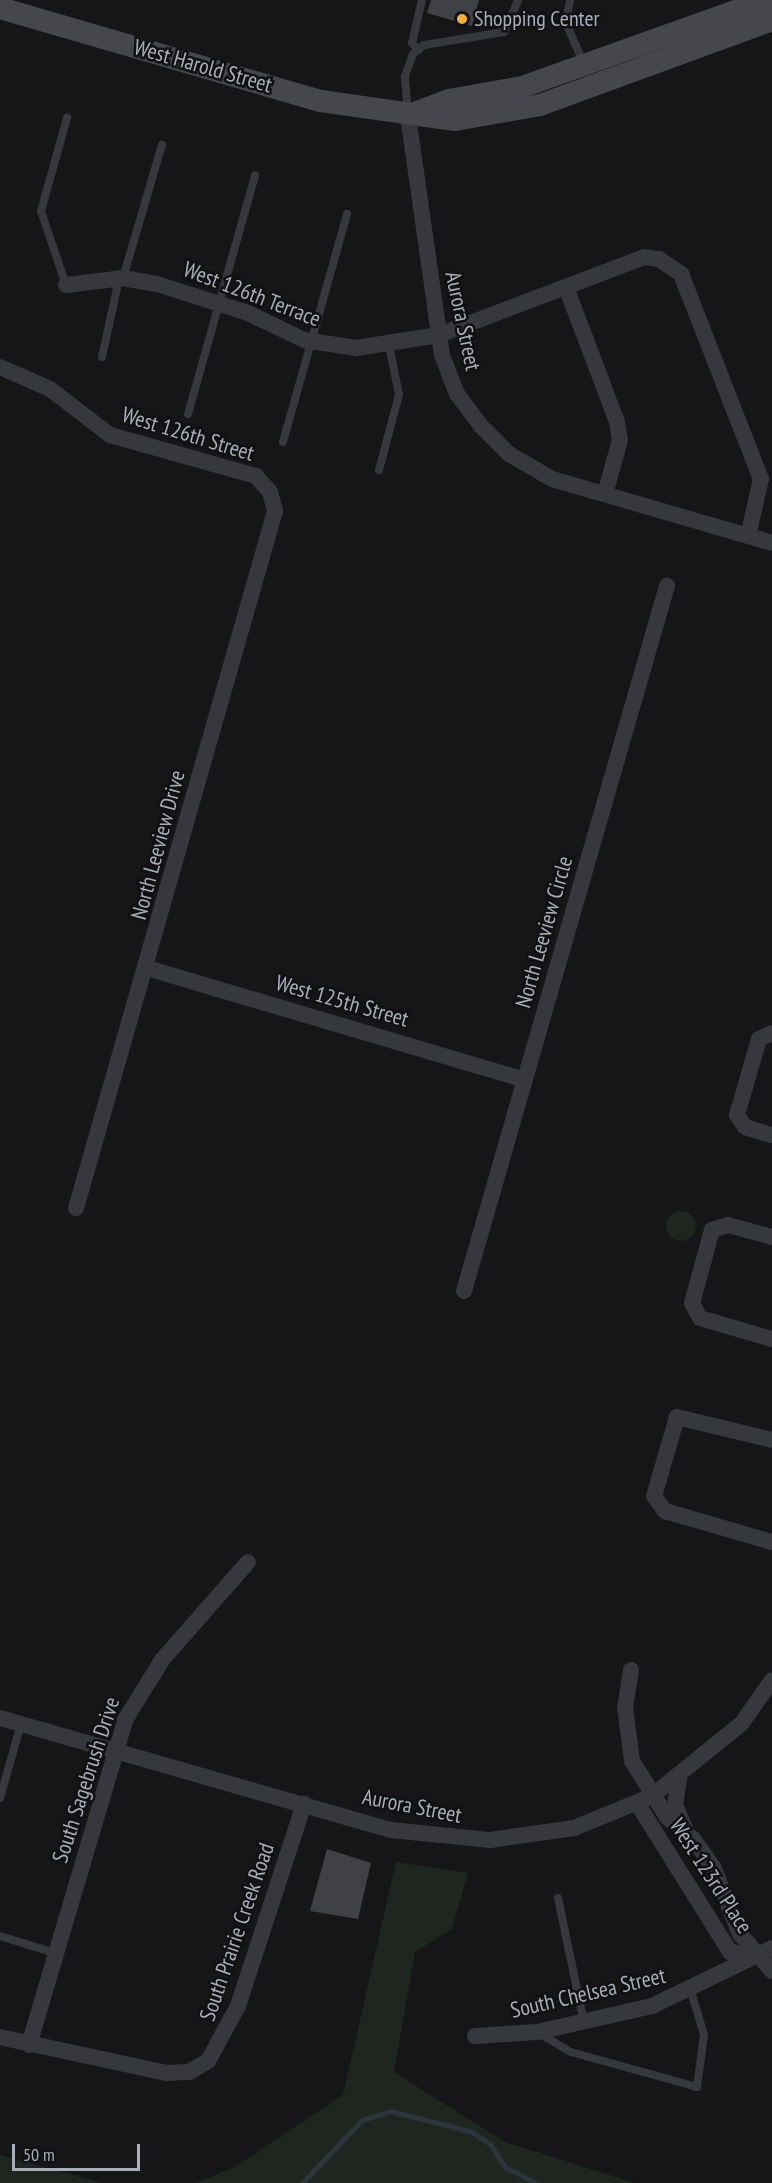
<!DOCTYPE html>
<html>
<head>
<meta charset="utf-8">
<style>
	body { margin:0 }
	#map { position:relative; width:772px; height:2183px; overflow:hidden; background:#161618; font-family:"PT Sans Narrow",sans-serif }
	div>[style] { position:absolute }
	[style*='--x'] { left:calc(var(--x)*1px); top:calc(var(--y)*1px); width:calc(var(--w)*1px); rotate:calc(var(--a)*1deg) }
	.green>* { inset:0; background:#1e261f }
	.round { border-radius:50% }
	.stream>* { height:5px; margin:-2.5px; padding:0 2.5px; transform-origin:2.5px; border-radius:2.5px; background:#2c353c }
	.building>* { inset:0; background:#404145 }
	.lane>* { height:8px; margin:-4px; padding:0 4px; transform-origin:4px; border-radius:4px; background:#37383d }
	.street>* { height:16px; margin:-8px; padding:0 8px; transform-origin:8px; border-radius:8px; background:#37383d }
	.secondary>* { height:22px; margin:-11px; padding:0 11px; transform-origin:11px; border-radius:11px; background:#45474d }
	.dots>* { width:16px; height:16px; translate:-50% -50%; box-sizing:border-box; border:3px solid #111113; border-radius:50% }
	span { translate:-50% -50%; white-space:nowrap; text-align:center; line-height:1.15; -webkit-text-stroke:5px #111113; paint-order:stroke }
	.poi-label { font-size:22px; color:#a8adb8 }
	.left { translate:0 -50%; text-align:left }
	.street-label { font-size:22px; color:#a8adb8 }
	.scale { position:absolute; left:12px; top:2144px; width:128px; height:27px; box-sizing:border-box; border:3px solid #a8adb8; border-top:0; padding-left:8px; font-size:18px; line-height:21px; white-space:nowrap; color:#a8adb8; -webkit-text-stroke:4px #111113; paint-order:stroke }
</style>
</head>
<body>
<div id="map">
	<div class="green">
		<div class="round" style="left:666px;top:1211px;width:30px;height:30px"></div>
		<div style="clip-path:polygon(396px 1862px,468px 1873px,452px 1929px,415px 1952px,394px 2072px,505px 2142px,635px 2183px,196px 2183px,237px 2166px,343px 2095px)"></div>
		<div style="clip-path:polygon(0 2155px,102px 2183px,0 2183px)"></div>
	</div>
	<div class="stream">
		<div style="--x:302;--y:2183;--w:87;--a:-46.4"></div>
		<div style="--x:362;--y:2120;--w:30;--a:-17"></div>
		<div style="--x:391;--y:2111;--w:81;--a:14.2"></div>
		<div style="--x:470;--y:2131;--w:24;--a:33"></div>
		<div style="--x:490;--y:2144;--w:27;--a:57"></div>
		<div style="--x:505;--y:2167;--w:35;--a:27"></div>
	</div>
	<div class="building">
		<div style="clip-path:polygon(431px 0,479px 0,472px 26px,427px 13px)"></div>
		<div style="clip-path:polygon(327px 1849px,371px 1863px,358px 1919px,310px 1911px)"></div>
	</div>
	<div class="lane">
		<div style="--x:570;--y:0;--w:23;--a:100"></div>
		<div style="--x:566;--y:23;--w:45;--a:66.3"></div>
		<div style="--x:419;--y:50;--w:10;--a:-135"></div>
		<div style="--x:412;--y:43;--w:44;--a:-76.9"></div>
		<div style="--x:408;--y:113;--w:37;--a:-95"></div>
		<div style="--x:405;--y:76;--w:23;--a:-70"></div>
		<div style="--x:413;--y:54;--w:14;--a:-39"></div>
		<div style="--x:424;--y:45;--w:81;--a:-9.2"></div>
		<div style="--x:504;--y:32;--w:35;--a:-66"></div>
		<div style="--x:123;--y:278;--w:139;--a:-73.7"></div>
		<div style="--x:66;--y:285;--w:78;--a:-108.7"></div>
		<div style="--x:41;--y:211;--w:97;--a:-74.4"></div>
		<div style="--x:102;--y:357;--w:80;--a:-77.7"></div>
		<div style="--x:188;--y:414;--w:248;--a:-74.3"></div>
		<div style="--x:283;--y:442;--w:237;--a:-74.3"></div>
		<div style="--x:379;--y:470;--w:78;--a:-75.1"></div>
		<div style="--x:399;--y:395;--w:51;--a:-101.3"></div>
		<div style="--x:0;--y:1798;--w:77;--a:-74.2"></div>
		<div style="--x:558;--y:1898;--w:127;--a:78.2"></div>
		<div style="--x:0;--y:1936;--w:54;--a:17.1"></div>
		<div style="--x:539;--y:2033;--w:37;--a:31"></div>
		<div style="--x:571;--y:2052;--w:131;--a:15.5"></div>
		<div style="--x:697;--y:2087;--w:52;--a:-82.3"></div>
		<div style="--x:704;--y:2035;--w:46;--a:-106.5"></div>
	</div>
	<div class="street">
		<div style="--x:408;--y:116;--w:241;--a:81.9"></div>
		<div style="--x:442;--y:355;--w:42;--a:69"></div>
		<div style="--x:457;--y:394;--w:40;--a:53"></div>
		<div style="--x:481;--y:426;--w:40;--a:45"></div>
		<div style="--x:509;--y:454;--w:50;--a:30.2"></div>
		<div style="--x:552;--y:479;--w:229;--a:16.2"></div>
		<div style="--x:66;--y:285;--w:57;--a:-7"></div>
		<div style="--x:123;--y:278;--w:35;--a:10"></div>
		<div style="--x:157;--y:284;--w:96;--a:17.7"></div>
		<div style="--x:248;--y:313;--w:62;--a:25.7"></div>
		<div style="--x:304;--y:340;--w:53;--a:8.7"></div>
		<div style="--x:356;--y:348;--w:84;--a:-8.9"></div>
		<div style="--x:439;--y:335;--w:219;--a:-20.8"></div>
		<div style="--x:644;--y:257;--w:15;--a:8"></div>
		<div style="--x:659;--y:259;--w:27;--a:34"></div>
		<div style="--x:681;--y:274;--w:220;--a:68.7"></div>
		<div style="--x:761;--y:479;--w:58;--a:102.8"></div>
		<div style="--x:566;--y:287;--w:144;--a:69.3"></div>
		<div style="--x:617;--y:422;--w:18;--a:81"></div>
		<div style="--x:620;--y:440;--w:56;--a:105.5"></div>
		<div style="--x:0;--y:367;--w:55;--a:23.7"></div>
		<div style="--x:50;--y:389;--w:76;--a:37.5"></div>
		<div style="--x:110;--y:435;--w:152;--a:15.7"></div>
		<div style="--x:256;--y:476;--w:21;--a:49"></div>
		<div style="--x:270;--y:492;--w:20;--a:75"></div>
		<div style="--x:275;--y:511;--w:725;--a:105.93"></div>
		<div style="--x:147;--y:968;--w:393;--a:16.5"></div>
		<div style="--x:772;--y:1033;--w:14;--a:155"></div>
		<div style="--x:759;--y:1039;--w:79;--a:106.1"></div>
		<div style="--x:737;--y:1115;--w:14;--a:56"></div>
		<div style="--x:745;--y:1127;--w:28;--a:17"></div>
		<div style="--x:772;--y:1237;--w:46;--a:-164.7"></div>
		<div style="--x:728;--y:1225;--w:17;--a:163"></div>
		<div style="--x:712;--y:1230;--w:76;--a:105.3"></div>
		<div style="--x:692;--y:1303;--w:17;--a:62"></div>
		<div style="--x:700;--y:1318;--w:75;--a:16.3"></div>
		<div style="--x:464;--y:1291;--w:734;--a:-73.94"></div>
		<div style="--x:772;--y:1440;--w:98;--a:-166.4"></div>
		<div style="--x:677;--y:1417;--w:82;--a:106.2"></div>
		<div style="--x:654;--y:1496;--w:19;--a:54"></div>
		<div style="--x:665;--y:1511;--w:111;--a:16.2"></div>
		<div style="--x:631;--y:1670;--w:37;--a:99"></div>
		<div style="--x:625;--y:1707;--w:54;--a:82.6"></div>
		<div style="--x:632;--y:1761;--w:66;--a:58"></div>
		<div style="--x:667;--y:1817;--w:35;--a:40"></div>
		<div style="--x:694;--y:1840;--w:35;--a:55"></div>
		<div style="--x:714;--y:1869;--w:70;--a:68.2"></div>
		<div style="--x:740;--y:1934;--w:49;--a:49.1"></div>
		<div style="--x:0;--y:1718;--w:407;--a:16"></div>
		<div style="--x:391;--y:1830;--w:100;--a:5.8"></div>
		<div style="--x:490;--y:1840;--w:85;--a:-8.1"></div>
		<div style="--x:574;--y:1828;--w:84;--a:-22.3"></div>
		<div style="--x:652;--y:1796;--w:116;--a:-39"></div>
		<div style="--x:742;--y:1723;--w:52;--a:-55.1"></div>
		<div style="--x:679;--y:1778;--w:27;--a:98"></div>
		<div style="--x:675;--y:1805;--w:26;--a:67"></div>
		<div style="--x:637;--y:1803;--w:176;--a:58"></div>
		<div style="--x:730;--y:1952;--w:27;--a:10"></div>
		<div style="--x:475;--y:2036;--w:62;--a:-3.7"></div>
		<div style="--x:537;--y:2032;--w:118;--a:-12.7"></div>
		<div style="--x:652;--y:2006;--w:133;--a:-25.8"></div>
		<div style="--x:0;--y:2037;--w:171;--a:12.2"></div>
		<div style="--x:167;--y:2073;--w:22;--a:-3"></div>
		<div style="--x:189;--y:2072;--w:22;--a:-30"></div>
		<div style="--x:208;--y:2061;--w:63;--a:-61.4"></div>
		<div style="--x:238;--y:2006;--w:213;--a:-71.9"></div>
		<div style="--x:29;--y:2045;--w:339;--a:-73.5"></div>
		<div style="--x:125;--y:1720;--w:70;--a:-58.3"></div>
		<div style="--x:162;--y:1660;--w:130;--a:-48.7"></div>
	</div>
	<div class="secondary">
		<div style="--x:0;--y:8;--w:334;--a:16.2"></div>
		<div style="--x:321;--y:101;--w:135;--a:8.1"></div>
		<div style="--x:455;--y:120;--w:86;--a:-10"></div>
		<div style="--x:540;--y:105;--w:247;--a:-20.1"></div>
		<div style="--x:412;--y:114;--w:40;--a:-21"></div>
		<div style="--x:449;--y:100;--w:74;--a:-10.1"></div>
		<div style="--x:522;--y:87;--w:259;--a:-19.6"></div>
	</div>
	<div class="dots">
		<div style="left:462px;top:19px;background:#f2b134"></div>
	</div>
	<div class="poi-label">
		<span class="left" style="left:474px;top:19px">Shopping Center</span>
	</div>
	<div class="street-label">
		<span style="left:203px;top:66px;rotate:16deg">West Harold Street</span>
		<span style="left:252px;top:294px;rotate:21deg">West 126th Terrace</span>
		<span style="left:463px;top:321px;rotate:78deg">Aurora Street</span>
		<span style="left:188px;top:434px;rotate:17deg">West 126th Street</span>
		<span style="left:158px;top:845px;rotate:-75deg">North Leeview Drive</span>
		<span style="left:544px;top:932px;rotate:-74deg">North Leeview Circle</span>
		<span style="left:342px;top:1001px;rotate:16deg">West 125th Street</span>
		<span style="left:86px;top:1780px;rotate:-72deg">South Sagebrush Drive</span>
		<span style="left:412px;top:1806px;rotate:11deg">Aurora Street</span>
		<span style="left:711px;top:1876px;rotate:57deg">West 123rd Place</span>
		<span style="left:237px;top:1932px;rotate:-71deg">South Prairie Creek Road</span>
		<span style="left:588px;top:1993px;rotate:-13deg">South Chelsea Street</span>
	</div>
	<div class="scale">50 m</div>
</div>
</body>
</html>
